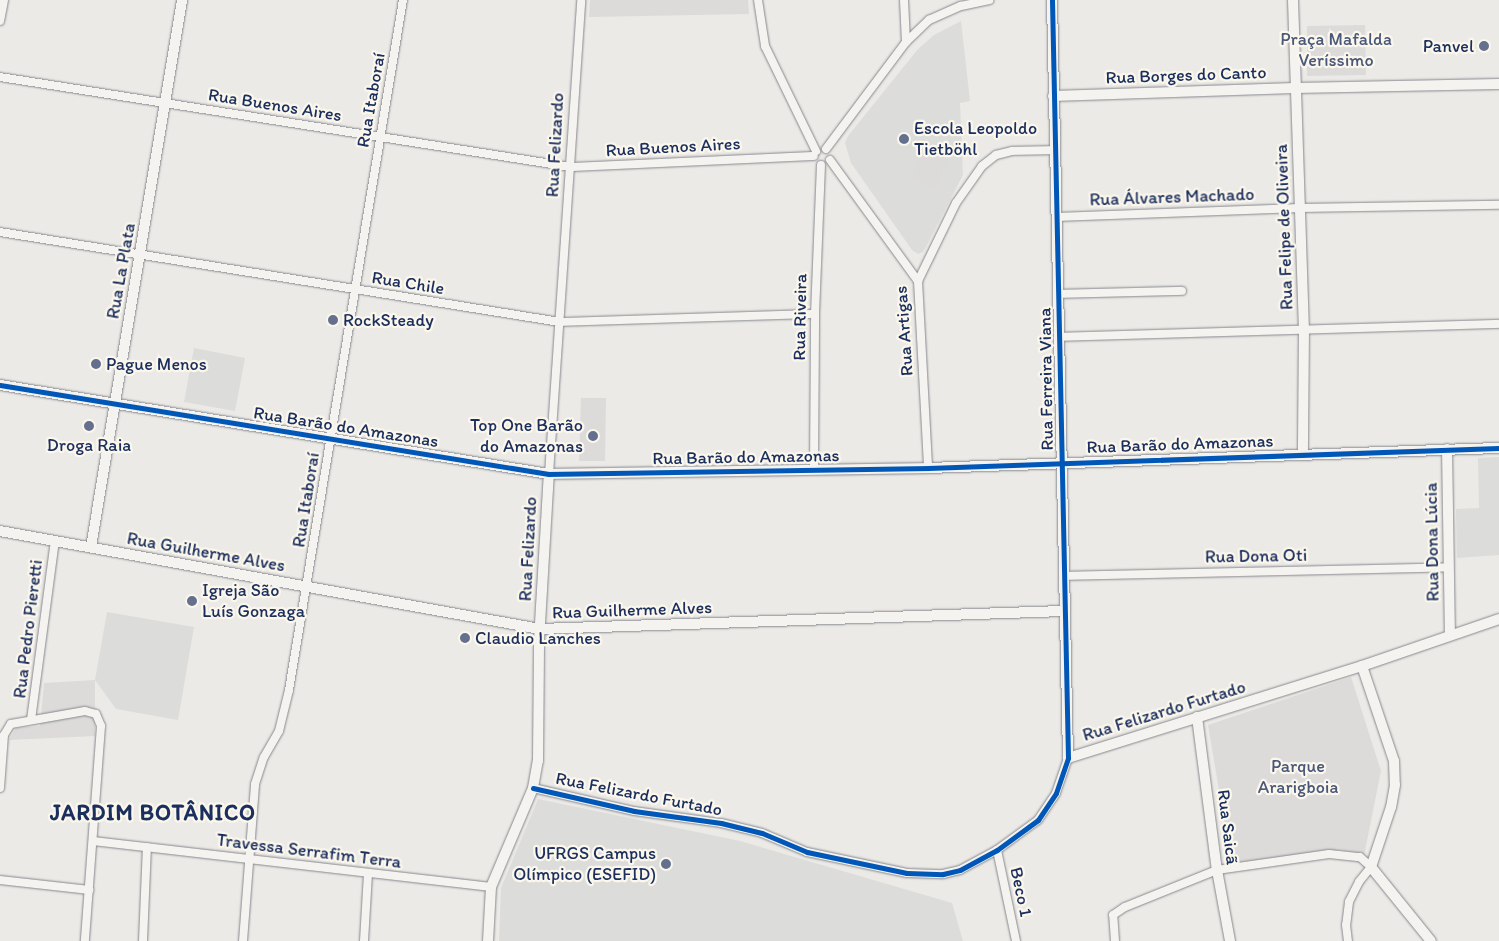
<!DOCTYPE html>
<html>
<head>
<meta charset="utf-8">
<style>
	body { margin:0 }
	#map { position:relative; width:1499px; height:941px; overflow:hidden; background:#eceae6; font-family:Itim,sans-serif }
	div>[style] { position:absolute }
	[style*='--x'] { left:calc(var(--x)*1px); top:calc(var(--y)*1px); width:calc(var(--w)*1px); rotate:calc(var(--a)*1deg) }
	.built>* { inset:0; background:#dcdcda }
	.green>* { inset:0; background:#dcdbd9 }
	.roads { filter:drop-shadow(0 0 1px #85888f) drop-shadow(0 0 1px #85888f) }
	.street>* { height:8px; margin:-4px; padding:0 4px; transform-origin:4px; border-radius:4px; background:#f4f3ef }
	.secondary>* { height:10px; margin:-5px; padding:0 5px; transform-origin:5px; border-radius:5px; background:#f4f3ef }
	.cycleway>* { height:5px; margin:-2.5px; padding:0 2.5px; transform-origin:2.5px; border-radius:2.5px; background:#0057b8 }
	.dots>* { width:14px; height:14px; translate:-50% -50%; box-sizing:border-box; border:2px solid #fbf7ec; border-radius:50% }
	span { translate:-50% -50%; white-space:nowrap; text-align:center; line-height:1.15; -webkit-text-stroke:4.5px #fbf7ec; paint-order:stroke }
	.park-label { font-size:18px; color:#48577a }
	.poi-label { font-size:18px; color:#1b2f5e }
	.right { translate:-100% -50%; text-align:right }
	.left { translate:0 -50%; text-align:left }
	.street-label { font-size:18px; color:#1b2f5e }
	.district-label { font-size:22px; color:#1b2f5e; font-weight:700; letter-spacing:1px }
</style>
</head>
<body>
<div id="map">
	<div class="built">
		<div style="clip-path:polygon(961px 21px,970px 101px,960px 103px,963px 175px,926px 247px,923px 252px,918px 254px,912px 250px,851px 163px,845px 143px,848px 136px,918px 49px,934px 35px)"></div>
		<div style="clip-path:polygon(194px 348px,245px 358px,235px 411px,184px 402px)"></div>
		<div style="clip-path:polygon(1499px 457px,1499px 555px,1457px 558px,1456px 509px,1479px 508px,1478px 458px)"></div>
		<div style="clip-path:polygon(107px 612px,194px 627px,178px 720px,116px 709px,95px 680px)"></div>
		<div style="clip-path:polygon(538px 799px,740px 841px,952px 903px,963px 941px,499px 941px,501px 888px)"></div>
	</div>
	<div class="green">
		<div style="clip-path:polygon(590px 0,748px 0,749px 14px,589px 17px)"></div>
		<div style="clip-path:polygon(1365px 25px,1366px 75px,1307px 76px,1307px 26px)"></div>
		<div style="clip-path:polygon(927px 145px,950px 157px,934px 190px,911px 178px)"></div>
		<div style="clip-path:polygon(581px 398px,606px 398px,605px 461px,579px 461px)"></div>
		<div style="clip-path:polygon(1351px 677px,1381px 771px,1364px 856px,1342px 850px,1232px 868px,1208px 725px)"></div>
		<div style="clip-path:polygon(95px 680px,95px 736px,9px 740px,16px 728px,40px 726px,44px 683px)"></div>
	</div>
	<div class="roads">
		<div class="street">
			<div style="--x:758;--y:0;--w:47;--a:81.3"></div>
			<div style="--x:765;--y:46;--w:117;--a:64.1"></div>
			<div style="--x:904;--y:0;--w:42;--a:87.3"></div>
			<div style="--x:0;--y:21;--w:21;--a:-79"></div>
			<div style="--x:0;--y:77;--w:578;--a:8.96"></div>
			<div style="--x:571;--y:167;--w:243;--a:-2.6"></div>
			<div style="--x:826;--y:149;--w:134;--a:-53.2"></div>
			<div style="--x:906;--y:42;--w:32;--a:-44"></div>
			<div style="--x:929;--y:20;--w:35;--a:-24"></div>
			<div style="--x:961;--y:6;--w:29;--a:-12"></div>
			<div style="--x:830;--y:160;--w:150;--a:54"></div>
			<div style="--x:918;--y:281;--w:187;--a:86.9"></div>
			<div style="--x:1056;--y:217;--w:244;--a:-2.1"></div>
			<div style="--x:1300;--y:208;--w:199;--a:-0.9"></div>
			<div style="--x:0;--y:232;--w:567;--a:9.13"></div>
			<div style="--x:560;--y:322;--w:255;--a:-1.8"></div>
			<div style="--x:918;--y:281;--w:87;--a:-64"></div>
			<div style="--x:956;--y:203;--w:45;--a:-54.9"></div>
			<div style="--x:982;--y:166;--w:18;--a:-38"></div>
			<div style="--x:996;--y:155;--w:16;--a:-14"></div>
			<div style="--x:1012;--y:151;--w:43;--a:-1.3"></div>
			<div style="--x:1058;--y:294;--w:124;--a:-1.4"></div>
			<div style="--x:1059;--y:337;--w:440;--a:-1.7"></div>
			<div style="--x:814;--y:469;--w:155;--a:-89.6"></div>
			<div style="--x:815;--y:314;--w:149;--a:-87.7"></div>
			<div style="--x:549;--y:474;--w:475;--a:-86.1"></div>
			<div style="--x:1063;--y:576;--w:386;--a:-1.3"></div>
			<div style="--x:31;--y:720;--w:181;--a:-82.4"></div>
			<div style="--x:0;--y:788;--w:53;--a:-85.7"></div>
			<div style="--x:4;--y:735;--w:13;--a:-58"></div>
			<div style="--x:11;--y:724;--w:75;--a:-10"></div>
			<div style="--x:85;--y:711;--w:11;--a:15"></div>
			<div style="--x:96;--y:714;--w:13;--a:67"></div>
			<div style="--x:101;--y:726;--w:216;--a:94.3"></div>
			<div style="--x:533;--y:788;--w:104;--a:12.8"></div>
			<div style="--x:634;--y:811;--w:88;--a:7.9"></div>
			<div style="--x:721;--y:823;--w:42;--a:13.7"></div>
			<div style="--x:762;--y:833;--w:49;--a:22.9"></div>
			<div style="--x:807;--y:852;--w:102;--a:11.9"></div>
			<div style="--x:907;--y:873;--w:36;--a:2"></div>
			<div style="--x:943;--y:874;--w:17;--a:-13"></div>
			<div style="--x:960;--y:870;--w:42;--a:-28.4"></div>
			<div style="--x:997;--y:850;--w:51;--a:-36.2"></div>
			<div style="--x:1038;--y:820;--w:32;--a:-56"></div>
			<div style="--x:1056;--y:793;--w:37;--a:-71"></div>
			<div style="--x:93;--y:841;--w:401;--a:6.6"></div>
			<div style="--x:997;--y:850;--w:93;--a:78.2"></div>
			<div style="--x:0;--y:880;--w:90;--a:6.4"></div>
			<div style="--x:143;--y:941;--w:94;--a:-87.6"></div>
			<div style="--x:243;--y:941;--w:157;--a:-85.6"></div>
			<div style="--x:255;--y:784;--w:28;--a:-72"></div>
			<div style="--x:264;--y:757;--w:30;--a:-60"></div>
			<div style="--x:279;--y:731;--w:42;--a:-76.3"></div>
			<div style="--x:289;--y:690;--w:699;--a:-80.62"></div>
			<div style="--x:364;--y:941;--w:68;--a:-86.6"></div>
			<div style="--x:1115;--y:941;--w:26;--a:-94"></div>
			<div style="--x:1113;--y:915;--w:14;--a:-34"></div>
			<div style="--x:1125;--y:907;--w:99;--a:-21.9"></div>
			<div style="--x:1217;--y:870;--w:113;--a:-8.1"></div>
			<div style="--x:1329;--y:854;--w:31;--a:6"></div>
			<div style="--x:1360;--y:857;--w:15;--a:42"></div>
			<div style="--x:1371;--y:867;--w:19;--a:129"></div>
			<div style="--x:1359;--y:882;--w:22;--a:117"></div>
			<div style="--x:1349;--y:902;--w:23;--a:97"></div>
			<div style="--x:1346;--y:925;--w:16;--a:83"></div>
		</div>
		<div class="secondary">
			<div style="--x:1052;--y:0;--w:758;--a:88.79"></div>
			<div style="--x:1068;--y:758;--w:308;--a:-17.4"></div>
			<div style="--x:1362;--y:666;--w:145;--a:-18.9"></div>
			<div style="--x:1293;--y:0;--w:328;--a:88.1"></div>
			<div style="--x:1304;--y:328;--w:125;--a:90.5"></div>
			<div style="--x:1053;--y:96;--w:242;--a:-1.9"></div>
			<div style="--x:1295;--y:88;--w:204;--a:-1.1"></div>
			<div style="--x:0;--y:385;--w:556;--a:9.21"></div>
			<div style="--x:549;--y:474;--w:379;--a:-0.9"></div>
			<div style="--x:928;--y:468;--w:571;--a:-2.01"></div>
			<div style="--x:1447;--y:449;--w:186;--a:89.1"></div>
			<div style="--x:0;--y:531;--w:549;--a:10.29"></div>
			<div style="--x:540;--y:629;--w:523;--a:-1.97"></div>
			<div style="--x:91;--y:547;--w:555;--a:-80.55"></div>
			<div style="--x:1362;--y:666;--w:100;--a:71.4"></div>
			<div style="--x:1394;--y:761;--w:24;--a:88"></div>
			<div style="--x:1395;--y:785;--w:22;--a:100"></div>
			<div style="--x:1391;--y:807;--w:63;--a:108.4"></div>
			<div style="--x:1371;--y:867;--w:95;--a:51"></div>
			<div style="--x:1197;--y:717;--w:154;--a:82.6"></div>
			<div style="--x:1217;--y:870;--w:72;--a:79.6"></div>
			<div style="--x:488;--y:941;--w:54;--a:-86.8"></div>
			<div style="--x:491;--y:887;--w:108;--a:-67"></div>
			<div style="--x:533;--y:788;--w:27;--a:-80"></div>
			<div style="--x:538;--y:761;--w:121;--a:-89.5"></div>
			<div style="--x:539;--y:640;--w:166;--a:-86.6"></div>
		</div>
	</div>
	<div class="cycleway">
		<div style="--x:0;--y:385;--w:556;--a:9.21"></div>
		<div style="--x:549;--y:474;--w:379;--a:-0.9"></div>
		<div style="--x:928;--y:468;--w:571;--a:-2.01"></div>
		<div style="--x:533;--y:788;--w:104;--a:12.8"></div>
		<div style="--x:634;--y:811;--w:88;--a:7.9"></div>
		<div style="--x:721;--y:823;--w:42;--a:13.7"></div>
		<div style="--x:762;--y:833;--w:49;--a:22.9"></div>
		<div style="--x:807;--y:852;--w:102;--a:11.9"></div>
		<div style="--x:907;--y:873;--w:36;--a:2"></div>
		<div style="--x:943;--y:874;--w:17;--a:-13"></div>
		<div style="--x:960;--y:870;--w:42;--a:-28.4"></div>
		<div style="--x:997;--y:850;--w:51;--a:-36.2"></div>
		<div style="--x:1038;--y:820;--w:32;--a:-56"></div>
		<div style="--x:1056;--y:793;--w:37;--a:-71"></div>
		<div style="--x:1068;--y:758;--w:758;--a:-91.21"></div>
	</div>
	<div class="dots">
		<div style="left:1484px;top:46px;background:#64708e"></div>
		<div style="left:904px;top:139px;background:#64708e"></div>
		<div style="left:333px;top:320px;background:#64708e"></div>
		<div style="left:96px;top:364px;background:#64708e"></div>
		<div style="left:89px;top:426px;background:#64708e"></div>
		<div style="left:593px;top:436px;background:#64708e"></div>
		<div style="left:192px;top:601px;background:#64708e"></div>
		<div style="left:465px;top:638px;background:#64708e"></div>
		<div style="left:666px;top:864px;background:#64708e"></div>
	</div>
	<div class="park-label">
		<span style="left:1336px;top:50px">Praça Mafalda<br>Veríssimo</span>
		<span style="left:1298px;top:777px">Parque<br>Ararigboia</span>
	</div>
	<div class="poi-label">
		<span class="right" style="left:1474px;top:46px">Panvel</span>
		<span class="left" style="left:914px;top:139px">Escola Leopoldo<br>Tietböhl</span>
		<span class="left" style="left:343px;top:320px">RockSteady</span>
		<span class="left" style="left:106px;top:364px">Pague Menos</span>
		<span class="right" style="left:583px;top:436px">Top One Barão<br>do Amazonas</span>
		<span style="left:89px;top:445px">Droga Raia</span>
		<span class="left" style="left:202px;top:601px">Igreja São<br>Luís Gonzaga</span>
		<span class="left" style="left:475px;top:638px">Claudio Lanches</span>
		<span class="right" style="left:656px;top:864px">UFRGS Campus<br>Olímpico (ESEFID)</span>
	</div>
	<div class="street-label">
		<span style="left:1186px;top:75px;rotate:-2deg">Rua Borges do Canto</span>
		<span style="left:371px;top:100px;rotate:-80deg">Rua Itaboraí</span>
		<span style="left:275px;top:105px;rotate:9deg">Rua Buenos Aires</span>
		<span style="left:555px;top:145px;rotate:-87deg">Rua Felizardo</span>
		<span style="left:673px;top:147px;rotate:-3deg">Rua Buenos Aires</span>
		<span style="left:1172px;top:197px;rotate:-2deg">Rua Álvares Machado</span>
		<span style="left:1284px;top:227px;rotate:-92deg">Rua Felipe de Oliveira</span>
		<span style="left:121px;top:271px;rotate:-80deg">Rua La Plata</span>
		<span style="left:408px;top:283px;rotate:9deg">Rua Chile</span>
		<span style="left:800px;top:317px;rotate:-89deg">Rua Riveira</span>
		<span style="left:904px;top:331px;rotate:-94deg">Rua Artigas</span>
		<span style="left:1046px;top:379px;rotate:-91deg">Rua Ferreira Viana</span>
		<span style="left:346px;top:427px;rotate:9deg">Rua Barão do Amazonas</span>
		<span style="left:1180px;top:444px;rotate:-2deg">Rua Barão do Amazonas</span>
		<span style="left:746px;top:457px;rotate:-1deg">Rua Barão do Amazonas</span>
		<span style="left:306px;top:500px;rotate:-81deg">Rua Itaboraí</span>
		<span style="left:1432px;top:542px;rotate:-91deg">Rua Dona Lúcia</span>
		<span style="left:528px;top:549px;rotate:-87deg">Rua Felizardo</span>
		<span style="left:206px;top:552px;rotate:10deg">Rua Guilherme Alves</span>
		<span style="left:1256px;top:556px;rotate:-1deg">Rua Dona Oti</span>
		<span style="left:632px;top:610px;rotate:-2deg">Rua Guilherme Alves</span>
		<span style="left:28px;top:629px;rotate:-83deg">Rua Pedro Pieretti</span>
		<span style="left:1164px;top:711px;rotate:-17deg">Rua Felizardo Furtado</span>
		<span style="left:639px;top:794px;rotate:11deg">Rua Felizardo Furtado</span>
		<span style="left:1228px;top:827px;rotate:83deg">Rua Saicã</span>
		<span style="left:309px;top:851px;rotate:7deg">Travessa Serrafim Terra</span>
		<span style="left:1021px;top:892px;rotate:78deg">Beco 1</span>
	</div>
	<div class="district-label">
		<span style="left:153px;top:813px">JARDIM BOTÂNICO</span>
	</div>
</div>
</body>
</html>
